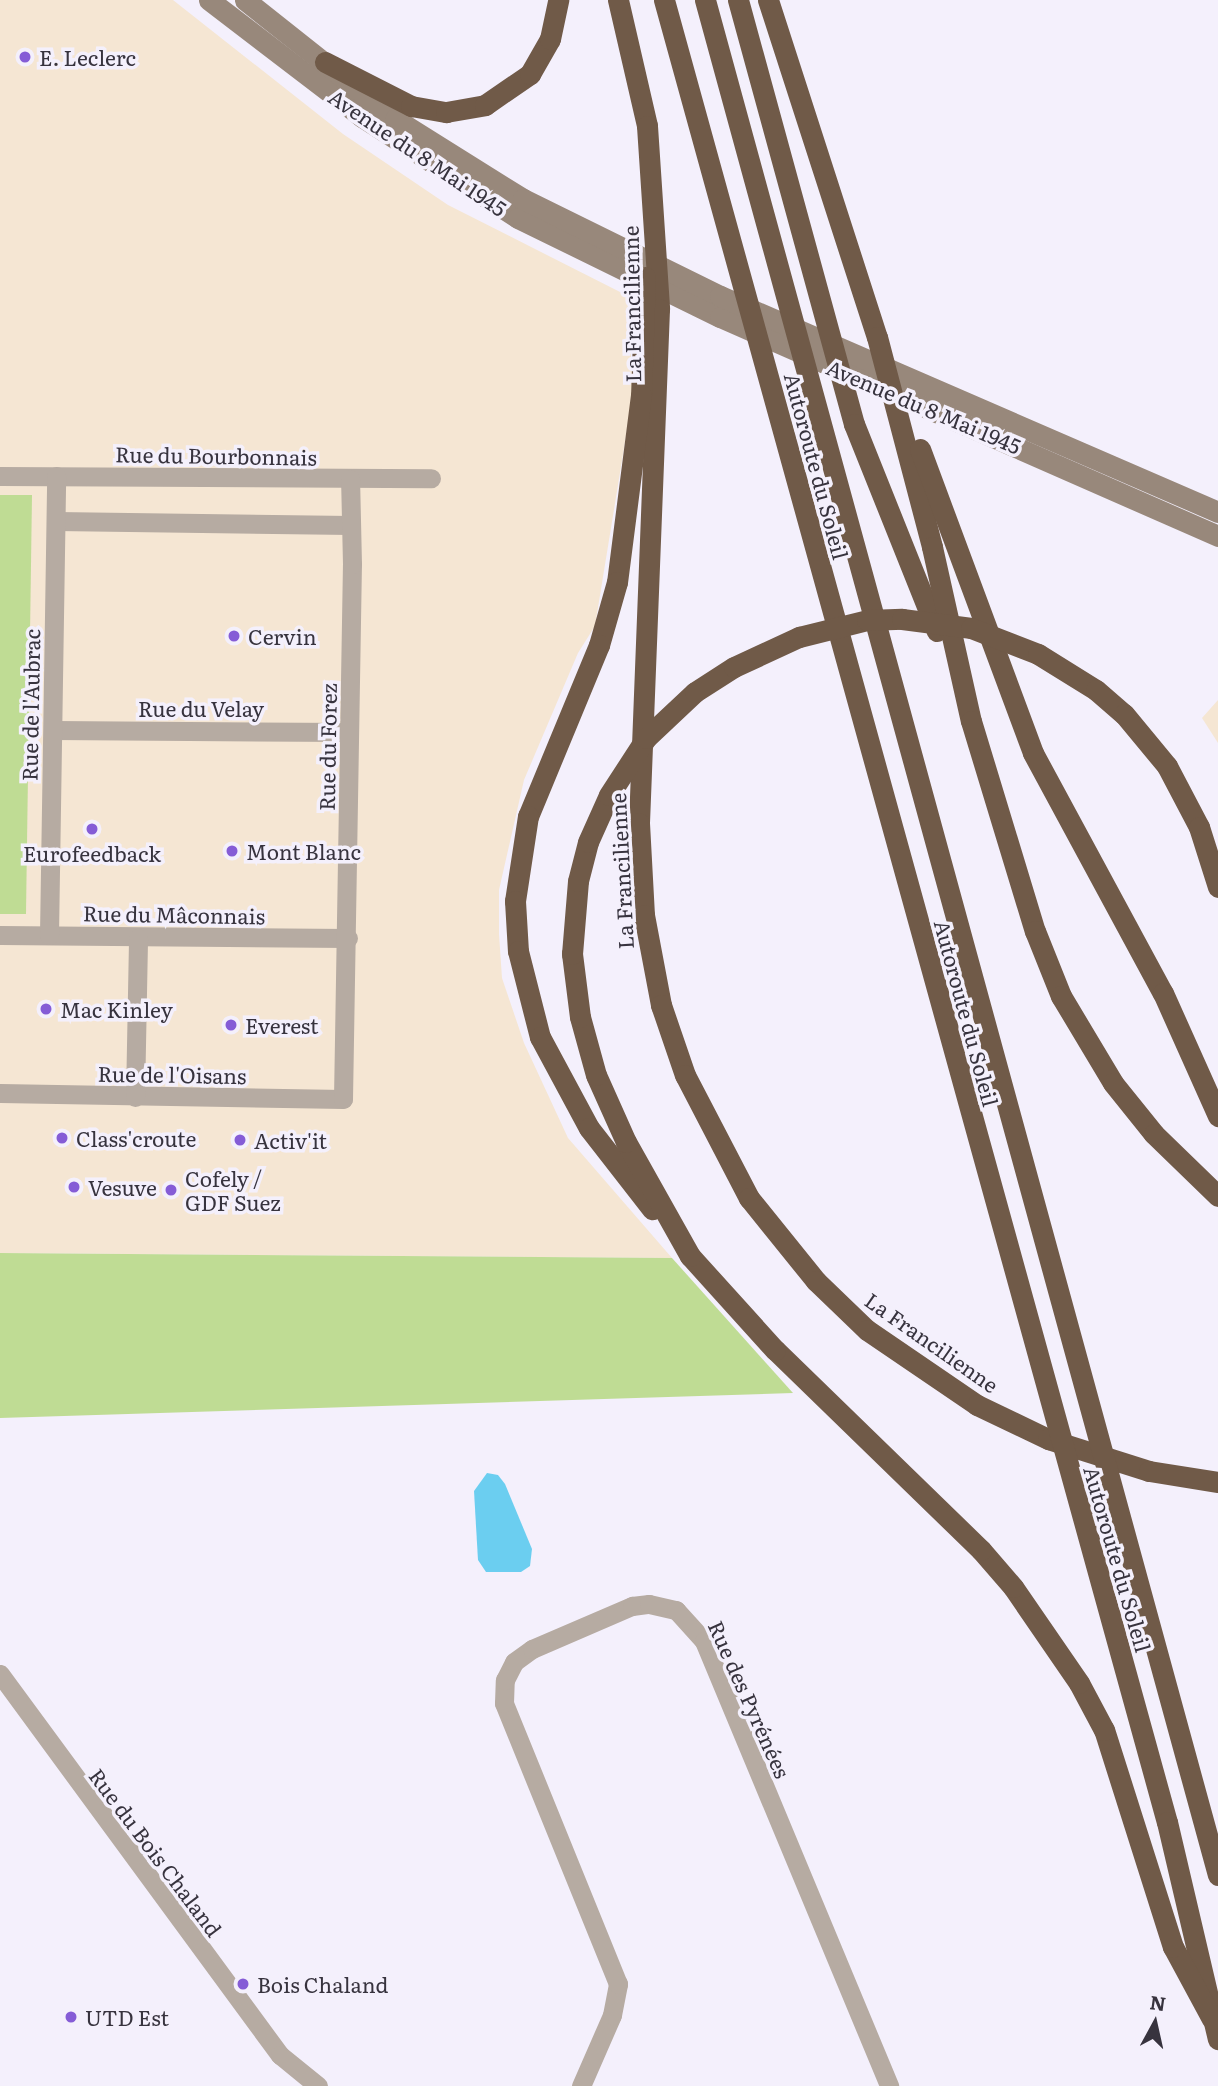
<!DOCTYPE html>
<html>
<head>
<meta charset="utf-8">
<style>
	body { margin:0 }
	#map { position:relative; width:1218px; height:2086px; overflow:hidden; background:#f4f0fc; font-family:Literata,serif }
	div>[style] { position:absolute }
	[style*='--x'] { left:calc(var(--x)*1px); top:calc(var(--y)*1px); width:calc(var(--w)*1px); rotate:calc(var(--a)*1deg) }
	.commercial>* { inset:0; background:#f5e6d3 }
	.green>* { inset:0; background:#bfdc94 }
	.water>* { inset:0; background:#6bcef0 }
	.street>* { height:19px; margin:-9.5px; padding:0 9.5px; transform-origin:9.5px; border-radius:9.5px; background:#b6aba2 }
	.secondary>* { height:21px; margin:-10.5px; padding:0 10.5px; transform-origin:10.5px; border-radius:10.5px; background:#98887b }
	.highway>* { height:21px; margin:-10.5px; padding:0 10.5px; transform-origin:10.5px; border-radius:10.5px; background:#705a48 }
	.dots>* { width:19px; height:19px; translate:-50% -50%; box-sizing:border-box; border:4px solid #f4f0fc; border-radius:50% }
	span { translate:-50% -50%; white-space:nowrap; text-align:center; line-height:1.15; -webkit-text-stroke:7px #f4f0fc; paint-order:stroke }
	.poi-label { font-size:21px; color:#37333e }
	.left { translate:0 -50%; text-align:left }
	.street-label { font-size:21px; color:#37333e }
	.north { position:absolute; left:1120px; top:1988px; width:70px; height:70px; -webkit-text-stroke:5px #f4f0fc; paint-order:stroke; rotate:8deg; font-size:19px; font-weight:700; line-height:28px; text-align:center; color:#37333e }
	.north::after { content:''; display:block; margin:auto; width:24px; height:32px; background:#37333e; clip-path:polygon(50% 0,100% 100%,50% 72%,0 100%) }
</style>
</head>
<body>
<div id="map">
	<div class="commercial">
		<div style="clip-path:polygon(0 0,173px 0,343px 134px,448px 205px,628px 296px,633px 393px,595px 626px,578px 653px,524px 780px,499px 890px,499px 934px,502px 978px,524px 1043px,568px 1138px,672px 1258px,0 1253px)"></div>
		<div style="clip-path:polygon(1218px 700px,1218px 743px,1202px 718px)"></div>
	</div>
	<div class="green">
		<div style="clip-path:polygon(0 495px,32px 495px,26px 914px,0 914px)"></div>
		<div style="clip-path:polygon(0 1253px,672px 1258px,793px 1393px,0 1418px)"></div>
	</div>
	<div class="water">
		<div style="clip-path:polygon(487px 1473px,498px 1475px,505px 1484px,532px 1549px,530px 1566px,521px 1572px,486px 1572px,478px 1560px,474px 1491px)"></div>
	</div>
	<div class="street">
		<div style="--x:0;--y:476;--w:431;--a:0.3"></div>
		<div style="--x:56;--y:521;--w:294;--a:0.8"></div>
		<div style="--x:53;--y:730;--w:296;--a:0.4"></div>
		<div style="--x:0;--y:935;--w:348;--a:0.5"></div>
		<div style="--x:49;--y:935;--w:459;--a:-89.1"></div>
		<div style="--x:0;--y:1093;--w:343;--a:1"></div>
		<div style="--x:343;--y:1099;--w:535;--a:-89.04"></div>
		<div style="--x:352;--y:564;--w:85;--a:-91.3"></div>
		<div style="--x:135;--y:1097;--w:159;--a:-88.9"></div>
		<div style="--x:0;--y:1674;--w:473;--a:53.7"></div>
		<div style="--x:280;--y:2055;--w:49;--a:39.2"></div>
		<div style="--x:581;--y:2086;--w:77;--a:-66.4"></div>
		<div style="--x:612;--y:2015;--w:32;--a:-79"></div>
		<div style="--x:618;--y:1984;--w:303;--a:-112.1"></div>
		<div style="--x:504;--y:1703;--w:23;--a:-88"></div>
		<div style="--x:505;--y:1680;--w:20;--a:-63"></div>
		<div style="--x:514;--y:1662;--w:22;--a:-36"></div>
		<div style="--x:532;--y:1649;--w:109;--a:-23.3"></div>
		<div style="--x:632;--y:1606;--w:17;--a:-7"></div>
		<div style="--x:649;--y:1604;--w:28;--a:13"></div>
		<div style="--x:676;--y:1610;--w:42;--a:47.9"></div>
		<div style="--x:704;--y:1641;--w:482;--a:67.4"></div>
	</div>
	<div class="secondary">
		<div style="--x:209;--y:0;--w:193;--a:37.4"></div>
		<div style="--x:362;--y:117;--w:186;--a:32.9"></div>
		<div style="--x:518;--y:218;--w:225;--a:26.1"></div>
		<div style="--x:720;--y:317;--w:544;--a:23.74"></div>
		<div style="--x:245;--y:0;--w:191;--a:38.4"></div>
		<div style="--x:395;--y:119;--w:151;--a:32"></div>
		<div style="--x:523;--y:199;--w:220;--a:26.2"></div>
		<div style="--x:720;--y:296;--w:543;--a:23.45"></div>
	</div>
	<div class="highway">
		<div style="--x:618;--y:0;--w:129;--a:77"></div>
		<div style="--x:647;--y:126;--w:183;--a:86.2"></div>
		<div style="--x:659;--y:309;--w:514;--a:92.23"></div>
		<div style="--x:639;--y:823;--w:92;--a:86.9"></div>
		<div style="--x:644;--y:915;--w:92;--a:79.3"></div>
		<div style="--x:661;--y:1005;--w:74;--a:71.1"></div>
		<div style="--x:685;--y:1075;--w:139;--a:62.5"></div>
		<div style="--x:749;--y:1198;--w:107;--a:51.1"></div>
		<div style="--x:816;--y:1281;--w:71;--a:43.9"></div>
		<div style="--x:867;--y:1330;--w:133;--a:34.3"></div>
		<div style="--x:977;--y:1405;--w:79;--a:25.6"></div>
		<div style="--x:1048;--y:1439;--w:106;--a:17.6"></div>
		<div style="--x:1149;--y:1471;--w:70;--a:9.1"></div>
		<div style="--x:664;--y:0;--w:1890;--a:74.57"></div>
		<div style="--x:1167;--y:1822;--w:223;--a:76.8"></div>
		<div style="--x:705;--y:0;--w:1944;--a:74.7"></div>
		<div style="--x:738;--y:0;--w:440;--a:74.7"></div>
		<div style="--x:854;--y:424;--w:223;--a:68.2"></div>
		<div style="--x:768;--y:0;--w:354;--a:72.1"></div>
		<div style="--x:877;--y:337;--w:217;--a:75.3"></div>
		<div style="--x:932;--y:547;--w:178;--a:77.4"></div>
		<div style="--x:971;--y:721;--w:220;--a:73.1"></div>
		<div style="--x:1035;--y:931;--w:70;--a:68.2"></div>
		<div style="--x:1061;--y:996;--w:101;--a:59.1"></div>
		<div style="--x:1113;--y:1083;--w:65;--a:51.2"></div>
		<div style="--x:1154;--y:1134;--w:89;--a:44.1"></div>
		<div style="--x:325;--y:62;--w:97;--a:27.1"></div>
		<div style="--x:411;--y:106;--w:36;--a:10"></div>
		<div style="--x:446;--y:112;--w:40;--a:-10"></div>
		<div style="--x:485;--y:105;--w:55;--a:-34.6"></div>
		<div style="--x:530;--y:74;--w:40;--a:-60.3"></div>
		<div style="--x:550;--y:39;--w:40;--a:-78"></div>
		<div style="--x:645;--y:277;--w:118;--a:91.9"></div>
		<div style="--x:641;--y:395;--w:189;--a:97.3"></div>
		<div style="--x:617;--y:582;--w:66;--a:105.9"></div>
		<div style="--x:599;--y:645;--w:185;--a:112.5"></div>
		<div style="--x:528;--y:816;--w:86;--a:98.7"></div>
		<div style="--x:515;--y:901;--w:50;--a:86.6"></div>
		<div style="--x:518;--y:951;--w:89;--a:75.7"></div>
		<div style="--x:540;--y:1037;--w:103;--a:61.7"></div>
		<div style="--x:589;--y:1128;--w:103;--a:52.1"></div>
		<div style="--x:920;--y:449;--w:324;--a:69.6"></div>
		<div style="--x:1033;--y:753;--w:273;--a:61.6"></div>
		<div style="--x:1163;--y:993;--w:135;--a:65.9"></div>
		<div style="--x:1212;--y:2019;--w:82;--a:-118.4"></div>
		<div style="--x:1173;--y:1947;--w:228;--a:-107.6"></div>
		<div style="--x:1104;--y:1730;--w:53;--a:-118"></div>
		<div style="--x:1079;--y:1683;--w:116;--a:-124.5"></div>
		<div style="--x:1013;--y:1587;--w:49;--a:-130.9"></div>
		<div style="--x:981;--y:1550;--w:287;--a:-135.8"></div>
		<div style="--x:775;--y:1350;--w:127;--a:-132.1"></div>
		<div style="--x:690;--y:1256;--w:131;--a:-119.3"></div>
		<div style="--x:626;--y:1142;--w:73;--a:-114.1"></div>
		<div style="--x:596;--y:1075;--w:60;--a:-105.4"></div>
		<div style="--x:580;--y:1017;--w:64;--a:-97.2"></div>
		<div style="--x:572;--y:954;--w:73;--a:-85.3"></div>
		<div style="--x:578;--y:881;--w:40;--a:-75.6"></div>
		<div style="--x:588;--y:842;--w:51;--a:-65.9"></div>
		<div style="--x:609;--y:795;--w:68;--a:-57"></div>
		<div style="--x:646;--y:738;--w:67;--a:-43.2"></div>
		<div style="--x:695;--y:692;--w:46;--a:-32.7"></div>
		<div style="--x:734;--y:667;--w:72;--a:-24.8"></div>
		<div style="--x:799;--y:637;--w:70;--a:-14"></div>
		<div style="--x:867;--y:620;--w:35;--a:-2"></div>
		<div style="--x:902;--y:619;--w:70;--a:7.4"></div>
		<div style="--x:971;--y:628;--w:72;--a:21.2"></div>
		<div style="--x:1038;--y:654;--w:68;--a:31.8"></div>
		<div style="--x:1096;--y:690;--w:37;--a:41"></div>
		<div style="--x:1124;--y:714;--w:67;--a:50.4"></div>
		<div style="--x:1167;--y:766;--w:69;--a:62.3"></div>
		<div style="--x:1199;--y:827;--w:63;--a:72.4"></div>
	</div>
	<div class="dots">
		<div style="left:25px;top:57px;background:#855cd6"></div>
		<div style="left:234px;top:636px;background:#855cd6"></div>
		<div style="left:92px;top:829px;background:#855cd6"></div>
		<div style="left:232px;top:851px;background:#855cd6"></div>
		<div style="left:46px;top:1009px;background:#855cd6"></div>
		<div style="left:231px;top:1025px;background:#855cd6"></div>
		<div style="left:62px;top:1138px;background:#855cd6"></div>
		<div style="left:240px;top:1140px;background:#855cd6"></div>
		<div style="left:74px;top:1187px;background:#855cd6"></div>
		<div style="left:171px;top:1190px;background:#855cd6"></div>
		<div style="left:243px;top:1984px;background:#855cd6"></div>
		<div style="left:71px;top:2017px;background:#855cd6"></div>
	</div>
	<div class="poi-label">
		<span class="left" style="left:39px;top:57px">E. Leclerc</span>
		<span class="left" style="left:248px;top:636px">Cervin</span>
		<span class="left" style="left:246px;top:851px">Mont Blanc</span>
		<span style="left:92px;top:853px">Eurofeedback</span>
		<span class="left" style="left:60px;top:1009px">Mac Kinley</span>
		<span class="left" style="left:245px;top:1025px">Everest</span>
		<span class="left" style="left:76px;top:1138px">Class'croute</span>
		<span class="left" style="left:254px;top:1140px">Activ'it</span>
		<span class="left" style="left:185px;top:1190px">Cofely /<br>GDF Suez</span>
		<span class="left" style="left:88px;top:1187px">Vesuve</span>
		<span class="left" style="left:257px;top:1984px">Bois Chaland</span>
		<span class="left" style="left:85px;top:2017px">UTD Est</span>
	</div>
	<div class="street-label">
		<span style="left:418px;top:152px;rotate:34deg">Avenue du 8 Mai 1945</span>
		<span style="left:631px;top:304px;rotate:-91deg">La Francilienne</span>
		<span style="left:924px;top:406px;rotate:23deg">Avenue du 8 Mai 1945</span>
		<span style="left:216px;top:455px;rotate:1deg">Rue du Bourbonnais</span>
		<span style="left:817px;top:466px;rotate:75deg">Autoroute du Soleil</span>
		<span style="left:30px;top:705px;rotate:-89deg">Rue de l'Aubrac</span>
		<span style="left:201px;top:708px">Rue du Velay</span>
		<span style="left:327px;top:747px;rotate:-89deg">Rue du Forez</span>
		<span style="left:621px;top:871px;rotate:-93deg">La Francilienne</span>
		<span style="left:174px;top:914px;rotate:1deg">Rue du Mâconnais</span>
		<span style="left:967px;top:1013px;rotate:75deg">Autoroute du Soleil</span>
		<span style="left:172px;top:1074px;rotate:1deg">Rue de l'Oisans</span>
		<span style="left:932px;top:1342px;rotate:35deg">La Francilienne</span>
		<span style="left:1118px;top:1559px;rotate:74deg">Autoroute du Soleil</span>
		<span style="left:750px;top:1699px;rotate:66deg">Rue des Pyrénées</span>
		<span style="left:156px;top:1852px;rotate:53deg">Rue du Bois Chaland</span>
	</div>
	<div class="north">N</div>
</div>
</body>
</html>
